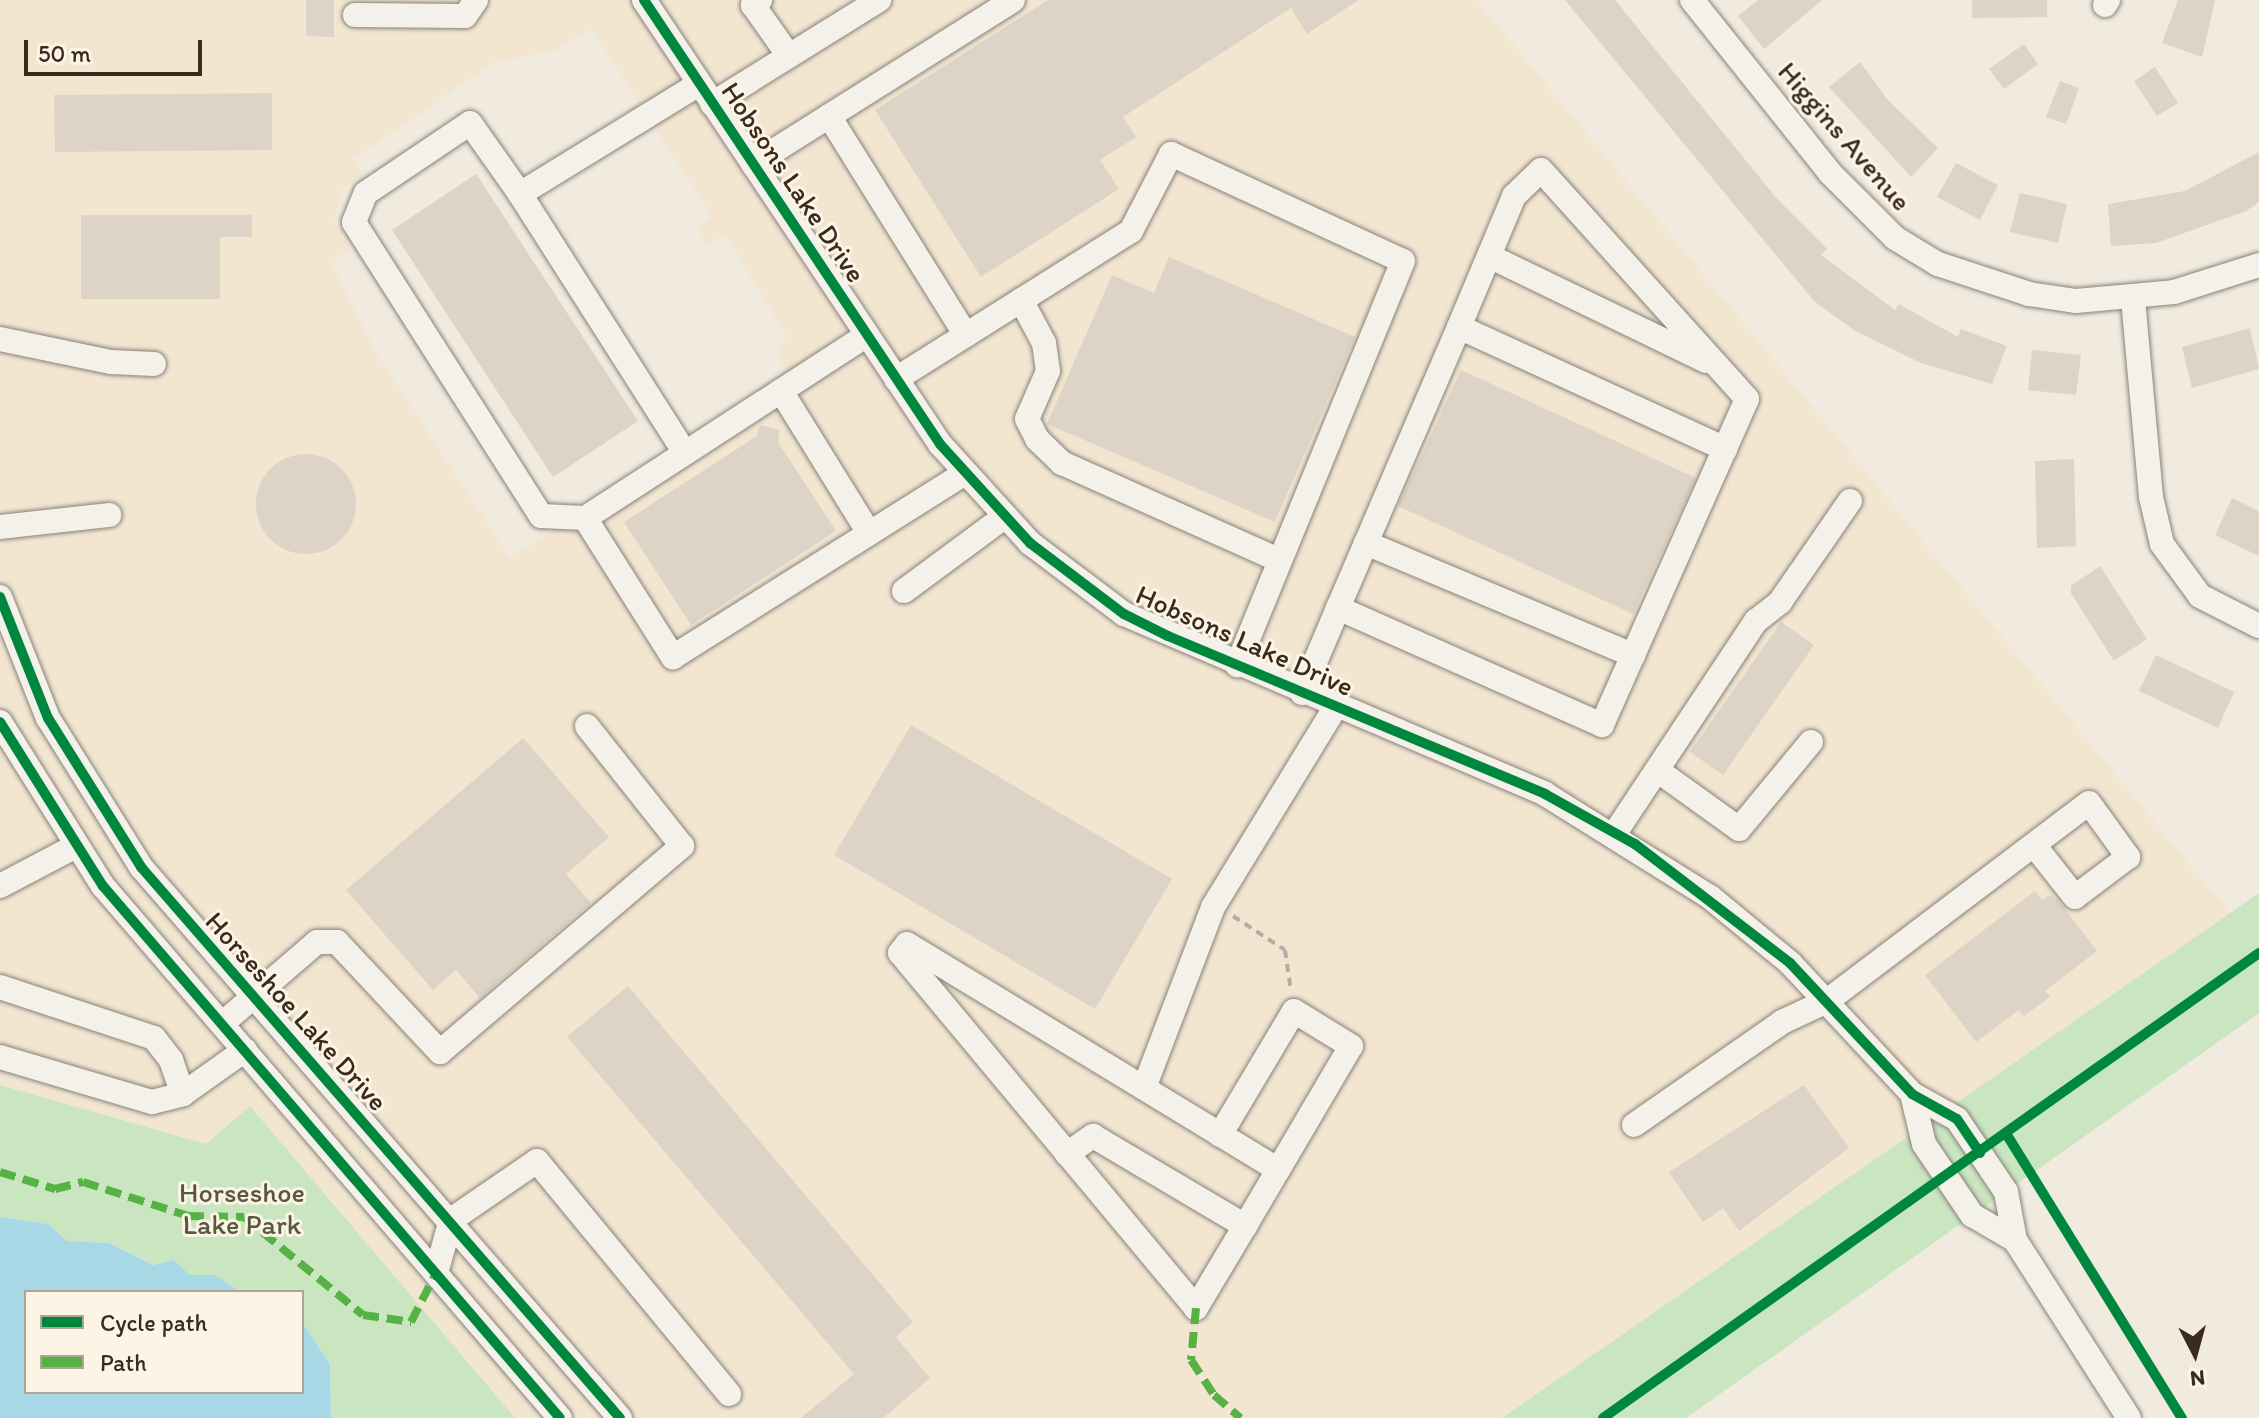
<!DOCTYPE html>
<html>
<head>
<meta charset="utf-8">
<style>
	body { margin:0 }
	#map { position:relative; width:2259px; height:1418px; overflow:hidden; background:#f1eadf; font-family:Itim,sans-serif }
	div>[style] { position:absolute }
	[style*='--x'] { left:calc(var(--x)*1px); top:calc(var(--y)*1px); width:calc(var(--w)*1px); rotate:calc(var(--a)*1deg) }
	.built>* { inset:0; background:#f3e6d1 }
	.green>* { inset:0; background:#cae6c1 }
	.water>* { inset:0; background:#a8d8e5 }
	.building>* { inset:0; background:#ddd3c6 }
	.round { border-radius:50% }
	.path>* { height:4px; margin-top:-2px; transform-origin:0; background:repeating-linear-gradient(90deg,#b2aea7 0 8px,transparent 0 14px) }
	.roads { filter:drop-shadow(0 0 2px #88827a) drop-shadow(0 0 2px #88827a) }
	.minor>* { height:24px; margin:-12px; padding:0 12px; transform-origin:12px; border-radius:12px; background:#f4f1ea }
	.quiet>* { height:8px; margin-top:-4px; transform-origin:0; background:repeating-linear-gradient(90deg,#57b245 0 16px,transparent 0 24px) }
	.cycleway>* { height:10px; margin:-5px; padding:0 5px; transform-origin:5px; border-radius:5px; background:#00873e }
	span { translate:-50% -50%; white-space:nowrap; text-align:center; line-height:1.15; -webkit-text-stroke:6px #fcf5e5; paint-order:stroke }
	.street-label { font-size:28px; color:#3b2a1e }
	.park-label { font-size:28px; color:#575840 }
	.legend { position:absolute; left:24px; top:1290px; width:280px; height:104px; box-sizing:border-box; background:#fcf5e5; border:2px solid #afa495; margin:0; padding:10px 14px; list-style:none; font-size:24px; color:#3b2a1e }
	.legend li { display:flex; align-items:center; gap:16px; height:40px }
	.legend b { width:40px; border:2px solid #afa495 }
	.north { position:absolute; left:2155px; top:1314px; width:80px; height:80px; -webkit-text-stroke:6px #fcf5e5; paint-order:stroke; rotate:174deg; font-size:22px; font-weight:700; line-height:32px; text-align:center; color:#3b2a1e }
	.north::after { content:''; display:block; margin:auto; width:28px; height:36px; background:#3b2a1e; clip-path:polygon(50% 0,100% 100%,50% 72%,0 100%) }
	.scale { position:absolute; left:24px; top:40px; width:178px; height:36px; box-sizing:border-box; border:4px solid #3b2a1e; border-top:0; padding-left:10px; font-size:24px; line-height:28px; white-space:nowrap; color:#3b2a1e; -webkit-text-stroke:6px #fcf5e5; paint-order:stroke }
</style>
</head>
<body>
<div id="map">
	<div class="built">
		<div style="clip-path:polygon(evenodd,0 0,1477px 0,2231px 914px,1502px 1418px,515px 1418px,250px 1107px,206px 1144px,0 1085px,0 0,591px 29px,712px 217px,697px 229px,708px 246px,725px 235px,787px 337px,775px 352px,794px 381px,510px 557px,375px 351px,331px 263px,350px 250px,334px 220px,343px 190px,363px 174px,353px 160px,495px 62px,552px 52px,591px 29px)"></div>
	</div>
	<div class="green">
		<div style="clip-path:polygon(2259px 893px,2259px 1013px,1686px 1418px,1502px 1418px)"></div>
		<div style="clip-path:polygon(0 1085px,206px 1144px,250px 1106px,515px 1418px,331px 1418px,330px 1364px,302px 1322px,302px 1292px,240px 1292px,215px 1275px,190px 1275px,168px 1261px,153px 1265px,109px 1243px,67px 1241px,48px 1224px,0 1217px)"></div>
	</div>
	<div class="water">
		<div style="clip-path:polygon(0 1217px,48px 1224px,67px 1241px,109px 1243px,153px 1265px,173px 1260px,190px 1275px,215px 1275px,240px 1292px,26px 1292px,26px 1392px,302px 1392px,302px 1322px,330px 1364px,331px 1418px,0 1418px)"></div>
	</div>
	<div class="building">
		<div style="clip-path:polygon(306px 0,334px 0,334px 37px,306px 36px)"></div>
		<div style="clip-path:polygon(1048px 0,1359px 0,1307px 34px,1291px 8px,1123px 117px,1136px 137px,1100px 160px,1119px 189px,981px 277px,875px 110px)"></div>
		<div style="clip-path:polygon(1565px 0,1615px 0,1778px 200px,1827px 249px,1821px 255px,1895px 310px,1899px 304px,1958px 337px,1961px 329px,2007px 346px,1992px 384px,1921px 363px,1854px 330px,1814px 301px)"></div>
		<div style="clip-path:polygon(1758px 0,1822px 0,1764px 49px,1738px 16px)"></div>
		<div style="clip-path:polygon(1972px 0,2047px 0,2047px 17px,1972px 18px)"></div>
		<div style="clip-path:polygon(2178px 0,2215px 0,2202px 57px,2162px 43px)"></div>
		<div style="clip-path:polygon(2024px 44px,2038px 64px,2004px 89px,1989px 69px)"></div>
		<div style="clip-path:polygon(1860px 62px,1888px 100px,1938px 148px,1911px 177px,1829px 87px)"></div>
		<div style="clip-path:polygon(2155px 67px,2178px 103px,2157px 116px,2134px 81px)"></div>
		<div style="clip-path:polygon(2060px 81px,2079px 88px,2066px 124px,2046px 117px)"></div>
		<div style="clip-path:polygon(272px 93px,272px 150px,55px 152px,54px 95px)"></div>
		<div style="clip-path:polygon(2259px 152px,2259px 202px,2246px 211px,2156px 243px,2111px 246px,2108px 204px,2185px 191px)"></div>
		<div style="clip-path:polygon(1956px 163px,1998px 185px,1980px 220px,1937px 197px)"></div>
		<div style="clip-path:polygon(476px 174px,638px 421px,553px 477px,392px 230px)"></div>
		<div style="clip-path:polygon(2020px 193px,2067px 204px,2058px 243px,2010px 232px)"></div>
		<div style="clip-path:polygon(81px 215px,252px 215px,252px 237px,220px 237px,220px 299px,81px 299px)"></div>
		<div style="clip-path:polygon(1169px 257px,1355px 337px,1275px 522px,1047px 424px,1112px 275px,1154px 293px)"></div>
		<div style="clip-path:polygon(2250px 328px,2259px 369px,2192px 388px,2182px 347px)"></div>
		<div style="clip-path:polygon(2032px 350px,2081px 355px,2076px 395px,2028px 390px)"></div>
		<div style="clip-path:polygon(1461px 370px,1696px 478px,1633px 614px,1398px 506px)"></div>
		<div style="clip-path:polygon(760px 425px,780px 430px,778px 442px,836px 531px,691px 625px,624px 522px,757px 436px)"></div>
		<div class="round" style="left:256px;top:454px;width:100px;height:100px"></div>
		<div style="clip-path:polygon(2074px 459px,2076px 546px,2037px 548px,2035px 461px)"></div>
		<div style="clip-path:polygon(2232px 498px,2259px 511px,2259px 556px,2215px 535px)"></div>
		<div style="clip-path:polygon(2100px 566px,2147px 639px,2114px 661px,2071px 593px,2071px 586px)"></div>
		<div style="clip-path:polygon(1781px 622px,1814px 645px,1723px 775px,1690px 752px)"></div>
		<div style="clip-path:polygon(2156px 655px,2234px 692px,2218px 728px,2139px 691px)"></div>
		<div style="clip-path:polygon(911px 725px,1172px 879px,1095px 1009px,834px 855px)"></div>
		<div style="clip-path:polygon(523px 738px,609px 837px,566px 874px,591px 903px,480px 998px,456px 970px,433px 990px,346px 890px)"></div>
		<div style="clip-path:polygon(2035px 891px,2042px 900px,2050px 895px,2058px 900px,2097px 951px,2045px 991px,2050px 997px,2024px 1016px,2019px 1010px,1976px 1042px,1925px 975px)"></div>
		<div style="clip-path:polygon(628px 986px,913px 1322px,896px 1337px,930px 1378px,883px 1418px,801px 1418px,854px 1374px,567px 1037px)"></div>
		<div style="clip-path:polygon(1804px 1085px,1849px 1148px,1739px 1231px,1723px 1208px,1703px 1222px,1669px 1172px)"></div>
	</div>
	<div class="path">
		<div style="--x:1233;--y:916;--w:62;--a:33.2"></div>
		<div style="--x:1285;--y:950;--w:41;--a:81.7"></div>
	</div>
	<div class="roads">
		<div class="minor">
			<div style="--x:644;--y:0;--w:534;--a:56.31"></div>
			<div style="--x:940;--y:444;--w:134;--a:47.7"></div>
			<div style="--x:1030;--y:543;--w:118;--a:37.1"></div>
			<div style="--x:1124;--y:614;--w:458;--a:23.1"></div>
			<div style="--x:1545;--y:794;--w:195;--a:32"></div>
			<div style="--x:1710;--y:897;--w:104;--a:39.5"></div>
			<div style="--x:1790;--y:963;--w:179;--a:47"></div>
			<div style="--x:1912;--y:1094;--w:51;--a:29.1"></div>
			<div style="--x:1957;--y:1119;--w:88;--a:56.1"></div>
			<div style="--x:2006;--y:1192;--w:49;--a:79.4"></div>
			<div style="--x:2015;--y:1240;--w:211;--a:57.4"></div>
			<div style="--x:760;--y:0;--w:9;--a:144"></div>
			<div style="--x:753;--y:5;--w:62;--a:54.8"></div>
			<div style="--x:1692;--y:0;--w:221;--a:51.4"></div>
			<div style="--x:1830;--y:173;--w:92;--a:45"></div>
			<div style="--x:1895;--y:238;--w:50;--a:31.2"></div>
			<div style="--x:1938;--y:264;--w:96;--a:18.2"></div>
			<div style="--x:2029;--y:294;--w:48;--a:8.5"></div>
			<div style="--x:2076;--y:301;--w:98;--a:-5.2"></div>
			<div style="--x:2174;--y:292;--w:89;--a:-17.6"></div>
			<div style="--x:2105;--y:5;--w:6;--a:-59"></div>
			<div style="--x:355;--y:15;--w:110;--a:0.5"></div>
			<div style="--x:465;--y:16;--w:19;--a:-55"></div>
			<div style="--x:712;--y:104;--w:197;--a:-31.9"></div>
			<div style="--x:829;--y:116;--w:258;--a:58"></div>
			<div style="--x:753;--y:164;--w:307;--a:-32.2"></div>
			<div style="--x:520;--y:194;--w:307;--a:57.5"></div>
			<div style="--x:1489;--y:256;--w:241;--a:25.8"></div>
			<div style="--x:2133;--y:299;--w:199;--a:84.8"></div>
			<div style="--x:2151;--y:497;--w:48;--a:76.8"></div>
			<div style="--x:2162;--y:544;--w:64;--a:53.8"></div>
			<div style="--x:2200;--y:596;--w:66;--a:27"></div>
			<div style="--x:1021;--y:300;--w:49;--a:61.9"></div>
			<div style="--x:1044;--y:343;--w:28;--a:82"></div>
			<div style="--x:1048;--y:371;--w:52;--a:113.6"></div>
			<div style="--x:1027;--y:419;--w:22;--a:63"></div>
			<div style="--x:1037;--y:439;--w:35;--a:44"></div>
			<div style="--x:1062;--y:463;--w:238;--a:24.1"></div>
			<div style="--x:1459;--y:327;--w:293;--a:24.6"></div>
			<div style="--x:867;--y:335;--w:336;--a:147"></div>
			<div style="--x:585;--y:518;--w:165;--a:57.7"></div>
			<div style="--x:673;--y:657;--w:345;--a:-32.2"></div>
			<div style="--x:0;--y:339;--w:113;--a:11.7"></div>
			<div style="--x:111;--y:362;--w:43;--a:2.7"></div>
			<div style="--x:896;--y:379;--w:278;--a:-32.2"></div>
			<div style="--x:1131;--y:231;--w:87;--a:-62.5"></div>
			<div style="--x:1171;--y:154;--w:255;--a:24.8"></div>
			<div style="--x:1403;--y:261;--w:437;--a:112.3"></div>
			<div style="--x:781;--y:391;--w:167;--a:58.2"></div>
			<div style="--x:585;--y:518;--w:44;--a:-177.4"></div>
			<div style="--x:541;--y:516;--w:348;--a:-122.5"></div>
			<div style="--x:354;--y:222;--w:31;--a:-68"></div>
			<div style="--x:366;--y:193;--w:125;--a:-33.9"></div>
			<div style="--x:470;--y:123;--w:87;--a:54.8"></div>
			<div style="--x:520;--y:194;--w:210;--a:-31.6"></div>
			<div style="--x:0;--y:527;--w:110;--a:-6.3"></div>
			<div style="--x:1366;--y:543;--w:290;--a:22.8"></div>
			<div style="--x:904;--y:591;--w:124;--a:-36.5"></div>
			<div style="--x:0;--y:597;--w:130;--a:68.4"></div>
			<div style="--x:48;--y:718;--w:176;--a:58"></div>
			<div style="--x:141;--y:867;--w:730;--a:49"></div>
			<div style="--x:1302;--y:693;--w:92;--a:-67"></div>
			<div style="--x:1338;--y:608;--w:71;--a:-66.7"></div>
			<div style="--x:1366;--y:543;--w:235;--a:-66.7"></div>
			<div style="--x:1459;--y:327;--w:142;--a:-67.2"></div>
			<div style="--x:1514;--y:196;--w:37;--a:-44"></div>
			<div style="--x:1541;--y:170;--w:308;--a:48"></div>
			<div style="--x:1747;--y:399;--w:357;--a:114"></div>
			<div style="--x:1602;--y:725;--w:289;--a:-156.1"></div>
			<div style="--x:0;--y:722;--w:194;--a:57.9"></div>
			<div style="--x:103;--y:886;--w:701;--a:49.34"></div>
			<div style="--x:1657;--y:770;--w:101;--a:35.7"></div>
			<div style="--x:1739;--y:829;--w:113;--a:-50.4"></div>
			<div style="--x:1615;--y:833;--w:255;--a:-56.4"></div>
			<div style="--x:1756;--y:621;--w:31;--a:-38"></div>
			<div style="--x:1780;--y:602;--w:123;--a:-55.3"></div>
			<div style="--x:0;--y:886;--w:86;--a:-27.8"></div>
			<div style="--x:0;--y:987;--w:162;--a:18.3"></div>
			<div style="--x:154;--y:1038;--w:28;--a:52"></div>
			<div style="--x:171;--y:1060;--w:36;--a:71"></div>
			<div style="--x:223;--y:1023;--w:124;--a:-40.8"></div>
			<div style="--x:317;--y:942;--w:20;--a:0"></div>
			<div style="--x:337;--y:942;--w:151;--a:46.9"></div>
			<div style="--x:440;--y:1052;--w:318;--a:-40.4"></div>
			<div style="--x:682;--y:846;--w:153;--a:-128.4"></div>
			<div style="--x:0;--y:1057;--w:159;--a:16.5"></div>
			<div style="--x:152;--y:1102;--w:32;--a:-14"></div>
			<div style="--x:183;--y:1094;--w:76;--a:-35.4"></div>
			<div style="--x:1144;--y:1088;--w:194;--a:-69.1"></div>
			<div style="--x:1213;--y:907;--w:236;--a:-58.5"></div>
			<div style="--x:1912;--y:1094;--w:51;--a:76.5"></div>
			<div style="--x:1924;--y:1144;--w:86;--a:55.9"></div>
			<div style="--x:1972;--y:1215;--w:50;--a:30.2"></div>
			<div style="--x:1634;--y:1125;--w:180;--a:-34.8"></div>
			<div style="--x:1782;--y:1022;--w:50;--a:-25"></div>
			<div style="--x:1827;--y:1001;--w:328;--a:-37.1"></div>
			<div style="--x:2089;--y:803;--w:67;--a:54.2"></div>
			<div style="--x:2128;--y:857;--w:66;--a:143"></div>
			<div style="--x:2075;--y:897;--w:66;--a:-128.3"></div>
			<div style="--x:1220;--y:1135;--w:144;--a:-59.2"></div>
			<div style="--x:1294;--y:1011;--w:67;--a:31.6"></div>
			<div style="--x:1351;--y:1046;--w:144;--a:120.5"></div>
			<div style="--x:1278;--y:1170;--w:65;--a:120.5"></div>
			<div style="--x:1245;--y:1226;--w:96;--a:120.9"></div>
			<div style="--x:1196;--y:1308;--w:462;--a:-129.8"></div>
			<div style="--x:900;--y:953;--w:11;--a:-52"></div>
			<div style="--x:907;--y:944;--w:434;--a:31.3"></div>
			<div style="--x:1067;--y:1154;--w:32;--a:-35"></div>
			<div style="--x:1093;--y:1136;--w:177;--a:30.6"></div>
			<div style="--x:436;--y:1273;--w:55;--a:-74.2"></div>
			<div style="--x:451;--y:1220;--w:104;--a:-34.5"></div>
			<div style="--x:537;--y:1161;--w:302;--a:50.5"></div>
		</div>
	</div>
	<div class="quiet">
		<div style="--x:0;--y:1172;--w:58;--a:17.2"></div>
		<div style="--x:55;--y:1189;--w:29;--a:-14"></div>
		<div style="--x:83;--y:1182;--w:110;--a:17.9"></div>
		<div style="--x:188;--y:1216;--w:56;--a:1"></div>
		<div style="--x:244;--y:1217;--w:154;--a:39.5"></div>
		<div style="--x:363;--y:1315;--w:49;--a:8.3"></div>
		<div style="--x:411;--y:1322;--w:55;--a:-63"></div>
		<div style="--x:1196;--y:1308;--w:52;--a:95.5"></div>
		<div style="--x:1191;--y:1360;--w:42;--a:56.7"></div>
		<div style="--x:1214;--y:1395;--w:35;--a:41"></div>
	</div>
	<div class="cycleway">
		<div style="--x:644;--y:0;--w:534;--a:56.31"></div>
		<div style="--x:940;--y:444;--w:134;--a:47.7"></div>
		<div style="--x:1030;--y:543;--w:118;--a:37.1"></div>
		<div style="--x:1124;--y:614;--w:49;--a:26.6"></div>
		<div style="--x:1168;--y:636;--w:409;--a:22.7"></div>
		<div style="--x:1545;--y:794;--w:103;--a:29.1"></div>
		<div style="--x:1635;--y:844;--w:195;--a:37.5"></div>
		<div style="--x:1790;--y:963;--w:179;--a:47"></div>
		<div style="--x:1912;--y:1094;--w:51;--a:29.1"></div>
		<div style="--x:1957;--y:1119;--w:41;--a:55.9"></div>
		<div style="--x:0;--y:597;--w:130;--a:68.4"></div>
		<div style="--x:48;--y:718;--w:176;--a:58"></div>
		<div style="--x:141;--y:867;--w:730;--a:49"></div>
		<div style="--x:0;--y:722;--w:194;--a:57.9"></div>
		<div style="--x:103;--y:886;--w:701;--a:49.34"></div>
		<div style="--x:2007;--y:1135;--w:333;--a:58.3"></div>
		<div style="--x:1603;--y:1418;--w:804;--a:-35.33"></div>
	</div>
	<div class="street-label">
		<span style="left:1845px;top:136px;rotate:49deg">Higgins Avenue</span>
		<span style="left:794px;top:182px;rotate:56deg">Hobsons Lake Drive</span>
		<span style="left:1245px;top:640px;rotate:24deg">Hobsons Lake Drive</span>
		<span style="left:297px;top:1011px;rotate:48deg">Horseshoe Lake Drive</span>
	</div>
	<div class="park-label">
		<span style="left:242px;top:1208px">Horseshoe<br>Lake Park</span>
	</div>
	<ul class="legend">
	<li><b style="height:10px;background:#00873e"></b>Cycle path</li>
	<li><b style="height:10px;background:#57b245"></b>Path</li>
	</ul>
	<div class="north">N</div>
	<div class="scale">50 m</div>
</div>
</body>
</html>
